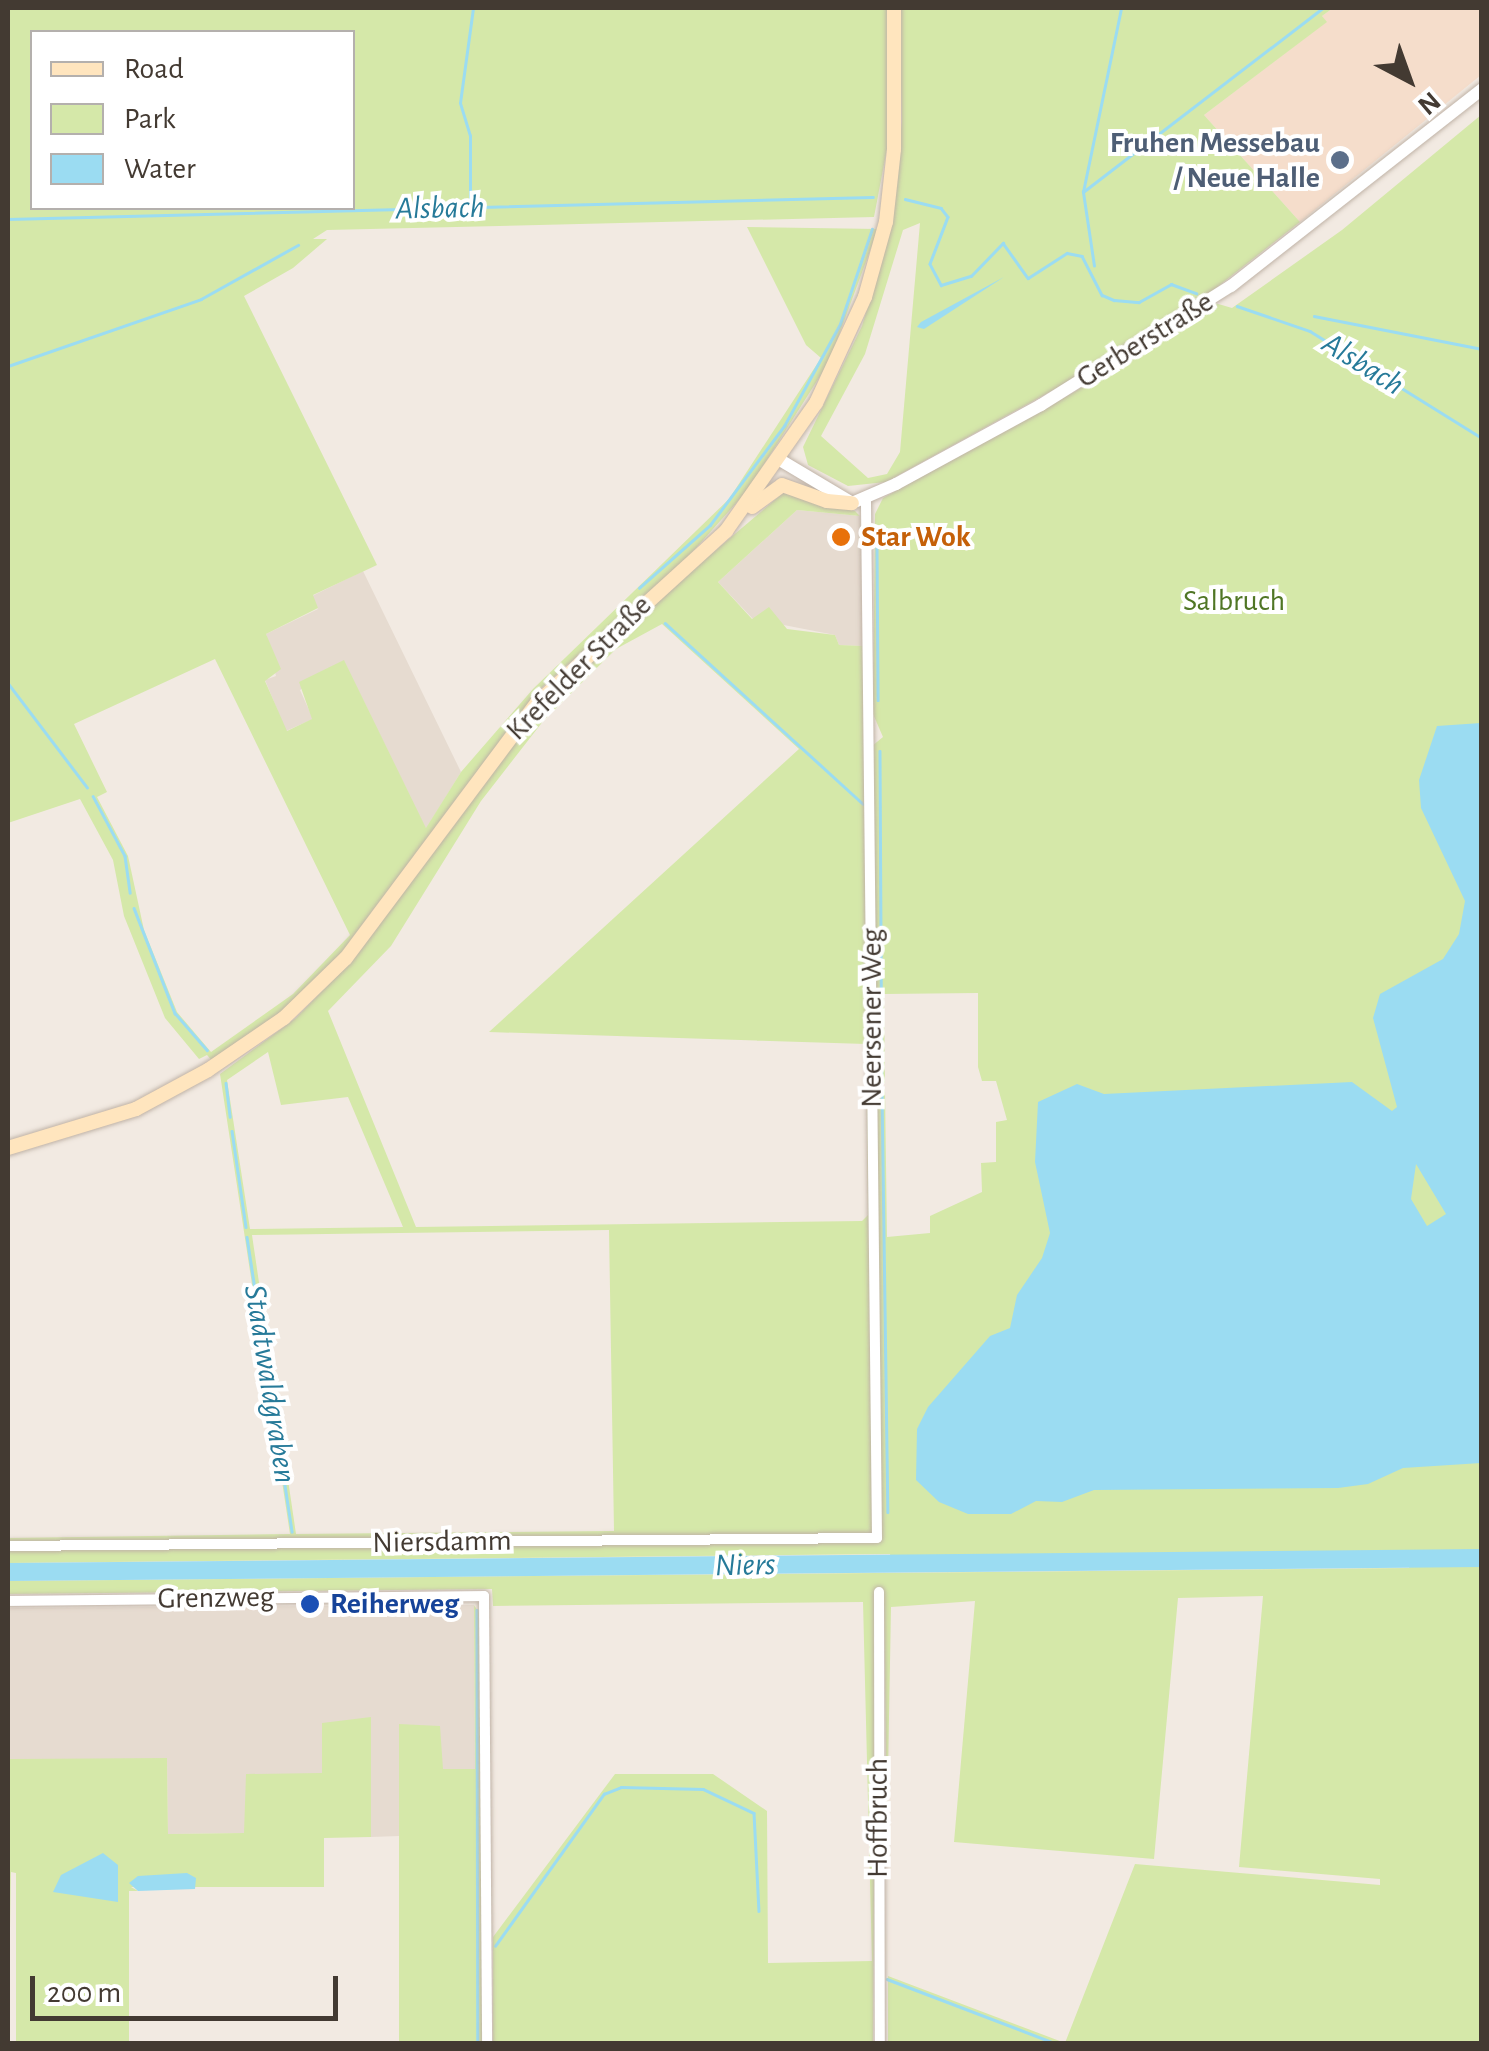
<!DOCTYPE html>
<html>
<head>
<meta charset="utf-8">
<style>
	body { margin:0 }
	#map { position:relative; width:1489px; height:2051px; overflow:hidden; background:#f2eae2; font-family:"Alegreya Sans",sans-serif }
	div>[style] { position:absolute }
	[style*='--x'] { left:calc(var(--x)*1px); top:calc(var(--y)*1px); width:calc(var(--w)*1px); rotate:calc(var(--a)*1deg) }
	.residential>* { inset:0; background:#e6dbd0 }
	.commercial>* { inset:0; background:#f5ddcb }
	.green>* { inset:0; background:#d5e8a9 }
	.water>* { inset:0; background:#9bdcf2 }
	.stream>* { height:2.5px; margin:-1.25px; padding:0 1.25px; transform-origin:1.25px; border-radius:1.25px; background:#9bdcf2 }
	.roads { filter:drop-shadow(0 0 2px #c0b3a7) drop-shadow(0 0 2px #c0b3a7) }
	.minor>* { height:10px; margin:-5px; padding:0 5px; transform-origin:5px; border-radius:5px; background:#fff }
	.tertiary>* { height:12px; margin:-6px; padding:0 6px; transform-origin:6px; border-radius:6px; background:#fff }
	.secondary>* { height:14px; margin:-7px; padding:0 7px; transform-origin:7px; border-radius:7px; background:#ffe5be }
	.dots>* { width:28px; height:28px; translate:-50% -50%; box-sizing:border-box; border:5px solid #fff; border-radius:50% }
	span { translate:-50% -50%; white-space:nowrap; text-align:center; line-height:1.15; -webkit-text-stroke:8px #fff; paint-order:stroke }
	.service-label { font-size:30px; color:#4e5e75; font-weight:700 }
	.right { translate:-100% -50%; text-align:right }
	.street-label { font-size:30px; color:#433a32 }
	.food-label { font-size:30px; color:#c56008; font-weight:700 }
	.left { translate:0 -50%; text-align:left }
	.park-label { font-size:30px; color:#507625 }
	.transit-label { font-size:30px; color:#164399; font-weight:700 }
	.water-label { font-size:32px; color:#267a99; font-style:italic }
	.frame { position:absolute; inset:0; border:10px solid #433a32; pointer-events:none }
	.legend { position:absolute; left:30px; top:30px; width:325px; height:180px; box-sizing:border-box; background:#fff; border:2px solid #b4b0ad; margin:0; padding:12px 18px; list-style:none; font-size:30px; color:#433a32 }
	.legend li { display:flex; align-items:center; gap:20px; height:50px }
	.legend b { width:50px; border:2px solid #b4b0ad }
	.north { position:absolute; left:1359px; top:30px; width:100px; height:100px; -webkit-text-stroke:8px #fff; paint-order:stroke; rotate:139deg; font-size:28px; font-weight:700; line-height:40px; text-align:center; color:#433a32 }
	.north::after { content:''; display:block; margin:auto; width:35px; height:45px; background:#433a32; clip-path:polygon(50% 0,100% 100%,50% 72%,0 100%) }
	.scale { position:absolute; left:30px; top:1976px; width:308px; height:45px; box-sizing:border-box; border:5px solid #433a32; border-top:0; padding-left:12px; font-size:30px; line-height:35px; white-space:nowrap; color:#433a32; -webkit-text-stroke:8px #fff; paint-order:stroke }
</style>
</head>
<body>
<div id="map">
	<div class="residential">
		<div style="clip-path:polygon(797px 510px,860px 516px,864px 646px,839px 645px,835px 635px,753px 619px,718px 582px)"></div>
		<div style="clip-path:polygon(363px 571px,461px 772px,426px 829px,344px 661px,300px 690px,313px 719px,286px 731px,265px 680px,276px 676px,266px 634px,318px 609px,312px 596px)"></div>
		<div style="clip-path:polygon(474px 1605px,475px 1770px,442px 1769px,399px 1725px,399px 1836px,371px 1837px,371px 1718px,322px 1773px,245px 1833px,168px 1834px,167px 1758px,8px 1839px,8px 1608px)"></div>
	</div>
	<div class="commercial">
		<div style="clip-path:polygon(1333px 8px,1481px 8px,1481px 75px,1300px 222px,1204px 115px,1326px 22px,1322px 16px)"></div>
	</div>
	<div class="green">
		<div style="clip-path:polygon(evenodd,8px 8px,889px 8px,890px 133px,874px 217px,327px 230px,313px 239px,327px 239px,293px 268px,244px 296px,377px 565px,313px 595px,318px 608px,266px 634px,281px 669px,265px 681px,287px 731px,312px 719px,299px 682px,344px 660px,426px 828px,461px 772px,533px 689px,729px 499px,821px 358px,806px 345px,747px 227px,878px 229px,829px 362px,747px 491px,687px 558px,539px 690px,339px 959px,270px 1024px,214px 1063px,207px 1055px,199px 1059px,165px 1018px,124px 916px,113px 860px,80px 799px,8px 823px,8px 8px,32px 32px,352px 32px,352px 208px,32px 208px,32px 32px,8px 8px,215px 659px,350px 935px,293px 994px,211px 1052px,177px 1012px,144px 930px,128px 856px,97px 797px,107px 792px,74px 724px,215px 659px)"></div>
		<div style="clip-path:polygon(evenodd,899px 8px,1333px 8px,1322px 16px,1327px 22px,1204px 115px,1300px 222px,1202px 299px,1073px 379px,886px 482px,848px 486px,808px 465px,803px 447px,862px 326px,888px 238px,902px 122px,899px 8px,920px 223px,900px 452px,887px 474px,868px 478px,821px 436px,865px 354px,903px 230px,920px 223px)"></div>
		<div style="clip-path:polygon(evenodd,1481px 115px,1481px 2043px,888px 2043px,888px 1976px,1065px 2043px,1135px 1864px,1380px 1885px,1380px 1879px,1239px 1867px,1263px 1596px,1178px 1598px,1154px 1859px,954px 1842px,975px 1601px,891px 1607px,887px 1830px,884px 1603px,876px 1602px,873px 2043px,493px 2044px,493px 1937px,615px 1774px,713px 1774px,767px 1811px,768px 1963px,872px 1961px,863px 1602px,493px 1606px,492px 1589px,8px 1594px,8px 1581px,1409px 1568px,1410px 1559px,891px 1563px,890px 1554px,8px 1563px,8px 1538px,290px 1534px,220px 1074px,296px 1018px,355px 957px,533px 715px,604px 645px,783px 493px,855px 511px,860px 516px,797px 510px,718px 582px,752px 619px,769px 607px,787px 629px,835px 635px,839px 645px,864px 646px,866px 656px,872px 1525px,880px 1525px,876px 1094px,885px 1089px,887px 1237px,930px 1233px,930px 1216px,982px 1192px,981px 1163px,996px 1162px,996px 1122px,1007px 1120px,996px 1081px,982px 1081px,978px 1067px,978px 993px,884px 994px,885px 1083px,876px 1075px,872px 746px,883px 737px,873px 714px,875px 514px,883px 498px,1076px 391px,1215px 303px,1232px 308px,1342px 230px,1481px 115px,662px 624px,799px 749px,489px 1032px,866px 1044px,868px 1215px,862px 1221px,416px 1227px,328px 1011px,391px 946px,481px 801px,544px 720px,616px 649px,662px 624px,1481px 115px,268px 1052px,281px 1105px,348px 1097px,403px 1227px,250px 1229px,227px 1080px,268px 1052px,1481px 115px,609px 1230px,614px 1531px,296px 1534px,252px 1235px,609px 1230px)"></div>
		<div style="clip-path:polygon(474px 1605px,481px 1616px,482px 2043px,399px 2043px,399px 1724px,440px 1726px,443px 1769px,475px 1769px)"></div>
		<div style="clip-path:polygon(371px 1717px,371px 1837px,324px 1838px,324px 1887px,131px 1887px,138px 1891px,129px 1891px,129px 2043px,16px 2043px,16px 1873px,11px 1872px,8px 2044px,10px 1759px,167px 1758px,168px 1834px,244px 1833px,246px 1774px,322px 1773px,322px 1723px)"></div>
	</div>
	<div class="water">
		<div style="clip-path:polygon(1004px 277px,924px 329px,917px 327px,921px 322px)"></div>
		<div style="clip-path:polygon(evenodd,1481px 723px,1481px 1463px,1403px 1468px,1368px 1484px,1338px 1488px,1094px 1490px,1062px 1502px,1036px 1501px,1011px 1514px,968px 1514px,939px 1502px,916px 1480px,917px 1429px,928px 1407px,990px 1336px,1010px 1328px,1017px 1295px,1042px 1258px,1050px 1233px,1035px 1162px,1038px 1102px,1077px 1084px,1104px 1094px,1352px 1082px,1392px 1111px,1397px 1107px,1373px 1018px,1380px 994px,1443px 959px,1459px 934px,1465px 901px,1421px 808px,1419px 780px,1437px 726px,1481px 723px,1416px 1164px,1446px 1214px,1427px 1226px,1411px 1199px,1416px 1164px)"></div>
		<div style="clip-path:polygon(1482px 1549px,1481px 1567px,8px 1581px,8px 1563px)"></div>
		<div style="clip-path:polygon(103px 1853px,118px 1865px,118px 1902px,53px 1892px,61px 1875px)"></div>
		<div style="clip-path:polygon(187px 1873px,196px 1878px,195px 1889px,138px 1891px,129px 1883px,138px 1876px)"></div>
	</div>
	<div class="stream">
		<div style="--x:1083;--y:192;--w:302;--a:-37.5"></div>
		<div style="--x:905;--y:199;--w:37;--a:14"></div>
		<div style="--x:941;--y:208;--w:11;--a:52"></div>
		<div style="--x:948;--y:217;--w:50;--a:111"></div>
		<div style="--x:930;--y:264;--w:24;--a:62"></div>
		<div style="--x:941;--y:285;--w:31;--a:-17"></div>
		<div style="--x:971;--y:276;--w:46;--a:-45.9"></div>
		<div style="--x:1003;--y:243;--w:43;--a:54.5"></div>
		<div style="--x:1028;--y:278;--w:46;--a:-32.7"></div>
		<div style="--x:1067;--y:253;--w:15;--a:11"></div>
		<div style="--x:1082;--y:256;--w:44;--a:62.9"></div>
		<div style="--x:1102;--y:295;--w:13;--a:23"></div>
		<div style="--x:1114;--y:300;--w:25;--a:5"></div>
		<div style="--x:1139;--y:302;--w:37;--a:-29"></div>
		<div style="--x:1171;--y:284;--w:27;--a:20"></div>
		<div style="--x:470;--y:203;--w:67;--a:-90"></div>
		<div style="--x:470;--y:136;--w:34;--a:-107"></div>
		<div style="--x:460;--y:103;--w:96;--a:-82.2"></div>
		<div style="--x:8;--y:219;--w:865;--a:-1.46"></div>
		<div style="--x:1094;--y:266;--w:75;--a:-98.5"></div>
		<div style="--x:1083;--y:192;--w:188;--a:-78.3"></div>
		<div style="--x:1237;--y:306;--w:77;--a:18.9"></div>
		<div style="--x:1310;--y:331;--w:203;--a:31.9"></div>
		<div style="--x:1314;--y:316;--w:171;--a:11.1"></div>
		<div style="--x:8;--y:366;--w:204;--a:-19.1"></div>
		<div style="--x:201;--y:299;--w:111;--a:-29.1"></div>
		<div style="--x:877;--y:547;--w:153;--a:89.6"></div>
		<div style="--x:639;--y:588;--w:95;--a:-41.6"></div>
		<div style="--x:710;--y:525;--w:124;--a:-53.2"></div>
		<div style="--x:784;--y:426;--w:116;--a:-61.2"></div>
		<div style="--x:840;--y:324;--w:100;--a:-71.4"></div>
		<div style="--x:665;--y:623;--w:268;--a:42.4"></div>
		<div style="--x:8;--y:683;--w:131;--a:52.8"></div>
		<div style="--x:880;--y:751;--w:330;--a:89.7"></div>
		<div style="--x:93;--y:796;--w:68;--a:61.9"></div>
		<div style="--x:125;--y:856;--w:37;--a:82"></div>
		<div style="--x:134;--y:908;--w:113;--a:68.7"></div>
		<div style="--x:175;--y:1013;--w:49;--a:49.1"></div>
		<div style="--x:226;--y:1083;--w:34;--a:83"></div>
		<div style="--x:882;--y:1092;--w:420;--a:89.2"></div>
		<div style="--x:232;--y:1131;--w:97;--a:81.7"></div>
		<div style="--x:247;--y:1237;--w:298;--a:81.3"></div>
		<div style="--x:477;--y:1610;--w:434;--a:89.9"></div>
		<div style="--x:495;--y:1946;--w:187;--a:-54.4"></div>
		<div style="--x:604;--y:1794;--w:18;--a:-22"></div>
		<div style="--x:621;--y:1787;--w:82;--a:1.4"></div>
		<div style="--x:703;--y:1789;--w:56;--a:25.2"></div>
		<div style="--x:754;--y:1813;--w:98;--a:87.1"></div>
		<div style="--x:887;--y:1979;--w:182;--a:20.9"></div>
	</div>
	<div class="roads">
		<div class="minor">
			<div style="--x:8;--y:1546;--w:869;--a:-0.53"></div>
			<div style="--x:877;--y:1538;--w:1040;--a:-90.61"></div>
			<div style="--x:879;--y:1592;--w:452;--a:89.9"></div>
			<div style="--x:8;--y:1601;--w:476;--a:-0.6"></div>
			<div style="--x:484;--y:1596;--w:448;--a:89.6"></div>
		</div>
		<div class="tertiary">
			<div style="--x:780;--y:460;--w:84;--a:30.8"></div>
			<div style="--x:852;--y:503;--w:48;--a:-23.4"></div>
			<div style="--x:896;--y:484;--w:165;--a:-28.6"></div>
			<div style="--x:1041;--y:405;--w:224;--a:-32.1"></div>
			<div style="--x:1231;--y:286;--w:319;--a:-38.1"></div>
		</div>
		<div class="secondary">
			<div style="--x:752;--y:507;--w:37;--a:-36"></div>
			<div style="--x:782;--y:485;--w:48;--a:19.6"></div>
			<div style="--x:827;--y:501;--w:25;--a:5"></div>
			<div style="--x:8;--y:1148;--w:134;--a:-16.9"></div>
			<div style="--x:136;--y:1109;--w:82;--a:-28.4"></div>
			<div style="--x:208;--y:1070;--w:92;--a:-34.4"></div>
			<div style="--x:284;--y:1018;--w:86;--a:-44.1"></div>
			<div style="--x:346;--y:958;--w:319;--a:-53.2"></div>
			<div style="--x:537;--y:703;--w:256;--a:-42.3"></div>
			<div style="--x:726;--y:531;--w:156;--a:-54.9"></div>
			<div style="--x:816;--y:403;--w:117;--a:-65.2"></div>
			<div style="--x:865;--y:297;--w:78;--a:-74.4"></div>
			<div style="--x:886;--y:222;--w:73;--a:-83.7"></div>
			<div style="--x:894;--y:149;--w:141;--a:-90"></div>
		</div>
	</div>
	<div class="dots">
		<div style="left:1340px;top:160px;background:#5c6f8a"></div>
		<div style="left:841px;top:537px;background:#e8710a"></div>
		<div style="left:310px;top:1604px;background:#1a4fb4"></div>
	</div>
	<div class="service-label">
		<span class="right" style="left:1320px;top:160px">Fruhen Messebau<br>/ Neue Halle</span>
	</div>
	<div class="street-label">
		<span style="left:1145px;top:340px;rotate:-32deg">Gerberstraße</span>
		<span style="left:579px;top:668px;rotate:-45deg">Krefelder Straße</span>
		<span style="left:872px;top:1018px;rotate:-90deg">Neersener Weg</span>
		<span style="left:442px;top:1542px;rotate:-1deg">Niersdamm</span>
		<span style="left:216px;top:1598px;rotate:-1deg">Grenzweg</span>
		<span style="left:878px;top:1818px;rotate:-90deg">Hoffbruch</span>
	</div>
	<div class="food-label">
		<span class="left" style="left:861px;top:537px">Star Wok</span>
	</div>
	<div class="park-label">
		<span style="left:1234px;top:601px">Salbruch</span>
	</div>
	<div class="transit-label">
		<span class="left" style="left:330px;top:1604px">Reiherweg</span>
	</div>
	<div class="water-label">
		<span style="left:440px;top:208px;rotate:-1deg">Alsbach</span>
		<span style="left:1363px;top:364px;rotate:32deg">Alsbach</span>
		<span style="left:270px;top:1384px;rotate:81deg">Stadtwaldgraben</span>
		<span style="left:745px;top:1565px;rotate:-1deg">Niers</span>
	</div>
	<div class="frame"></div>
	<ul class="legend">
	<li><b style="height:12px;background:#ffe5be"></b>Road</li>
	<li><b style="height:28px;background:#d5e8a9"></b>Park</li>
	<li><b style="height:28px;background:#9bdcf2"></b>Water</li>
	</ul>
	<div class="north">N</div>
	<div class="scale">200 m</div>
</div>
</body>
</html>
